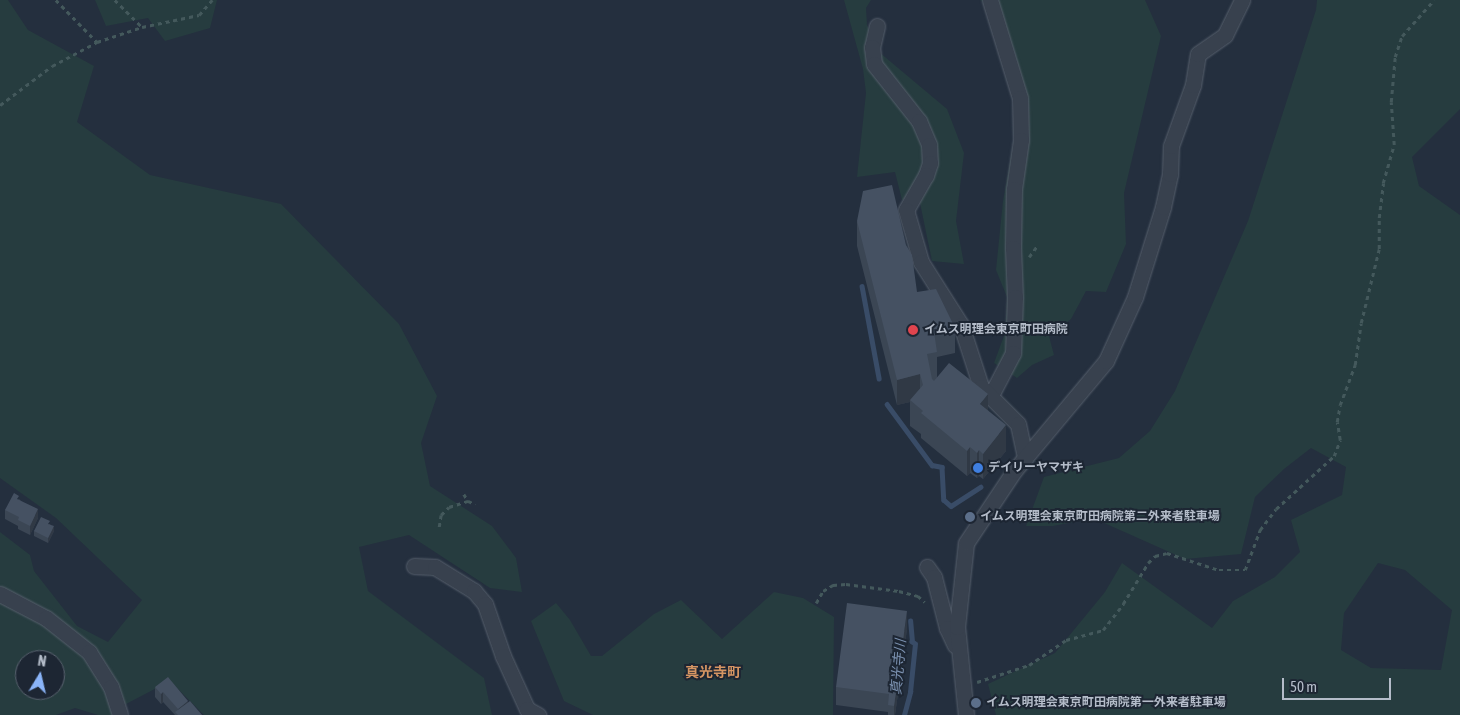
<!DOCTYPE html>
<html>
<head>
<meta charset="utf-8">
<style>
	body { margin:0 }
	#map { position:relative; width:1460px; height:715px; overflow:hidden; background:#242f3e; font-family:"Asap Condensed","Noto Sans JP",sans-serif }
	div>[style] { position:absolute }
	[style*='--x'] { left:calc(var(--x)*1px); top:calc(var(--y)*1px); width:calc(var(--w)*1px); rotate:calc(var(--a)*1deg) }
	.green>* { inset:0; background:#263c3f }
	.stream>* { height:4.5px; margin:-2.25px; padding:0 2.25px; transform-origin:2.25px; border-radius:2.25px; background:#394c67 }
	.path>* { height:2.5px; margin-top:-1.25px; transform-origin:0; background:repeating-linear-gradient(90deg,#44595c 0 4px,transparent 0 8px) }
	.roads { filter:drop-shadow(0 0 1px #565f6c) drop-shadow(0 0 1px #565f6c) }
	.minor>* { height:15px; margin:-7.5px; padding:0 7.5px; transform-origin:7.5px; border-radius:7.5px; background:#38414e }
	.wall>* { inset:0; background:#3b4654 }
	.shaded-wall>* { inset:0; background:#303945 }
	.building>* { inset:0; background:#455162 }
	.dots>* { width:14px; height:14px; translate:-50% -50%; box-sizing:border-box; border:2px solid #1d2633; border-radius:50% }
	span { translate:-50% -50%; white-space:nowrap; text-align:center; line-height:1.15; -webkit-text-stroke:4px #1d2633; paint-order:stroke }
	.poi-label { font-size:12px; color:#b4bcc9; font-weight:700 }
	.left { translate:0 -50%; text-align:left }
	.water-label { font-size:14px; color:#7c92b1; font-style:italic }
	.neighbourhood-label { font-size:14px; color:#d59563; font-weight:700 }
	.north { position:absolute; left:15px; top:650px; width:50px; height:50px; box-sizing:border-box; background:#1d2633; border:1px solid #59626f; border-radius:50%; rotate:9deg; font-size:14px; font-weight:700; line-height:20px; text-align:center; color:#b4bcc9 }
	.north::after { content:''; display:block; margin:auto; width:18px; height:22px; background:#8ab4f8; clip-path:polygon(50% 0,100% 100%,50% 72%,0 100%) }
	.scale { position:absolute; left:1282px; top:678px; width:109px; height:22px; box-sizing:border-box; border:2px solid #b4bcc9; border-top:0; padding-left:6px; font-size:15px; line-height:18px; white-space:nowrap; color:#b4bcc9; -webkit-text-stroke:4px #1d2633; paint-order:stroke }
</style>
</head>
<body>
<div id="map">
	<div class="green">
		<div style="clip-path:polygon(evenodd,0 0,8px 0,28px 30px,94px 66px,77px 122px,150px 175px,281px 204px,399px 324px,437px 396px,421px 443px,430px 486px,492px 526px,516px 558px,522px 592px,490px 588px,409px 535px,359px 547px,368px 591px,484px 678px,492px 715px,204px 715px,170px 681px,126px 704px,111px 715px,98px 715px,75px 708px,56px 715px,0 715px,0 532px,30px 555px,34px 571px,77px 626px,108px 642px,142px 600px,56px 518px,0 478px,0 0,25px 660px,55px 660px,55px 690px,25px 690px,25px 660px)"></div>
		<div style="clip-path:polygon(95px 0,217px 0,210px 28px,165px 41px,148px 18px,106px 26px)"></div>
		<div style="clip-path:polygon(844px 0,871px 0,866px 8px,867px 25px,879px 52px,947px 109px,964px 153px,956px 221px,964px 264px,932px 261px,919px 198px,902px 200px,895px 172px,857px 177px,866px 93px,863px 69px)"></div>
		<div style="clip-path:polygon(980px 0,1145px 0,1161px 36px,1124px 193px,1126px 244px,1106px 292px,1086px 291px,1071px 319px,1049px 336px,1054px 355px,1032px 365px,1017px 378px,994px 363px,1005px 333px,1007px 297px,996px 270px,1003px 201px,1018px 117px,998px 10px)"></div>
		<div style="clip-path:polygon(evenodd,1317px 0,1460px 0,1460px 109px,1412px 157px,1419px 186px,1460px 215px,1460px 715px,996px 715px,988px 684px,1055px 653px,1105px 592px,1122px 563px,1212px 628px,1233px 601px,1275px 577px,1300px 552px,1291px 520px,1342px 495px,1346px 467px,1311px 448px,1284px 469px,1255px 497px,1241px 554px,1185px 559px,1102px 522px,1084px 520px,1053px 526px,1026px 526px,1044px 477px,1119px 458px,1150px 431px,1175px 391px,1248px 221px,1316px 10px,1317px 0,1378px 563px,1405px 570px,1452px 610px,1441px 670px,1371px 668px,1341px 650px,1344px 613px,1378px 563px)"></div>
		<div style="clip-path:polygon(774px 592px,803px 598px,834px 617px,833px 715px,593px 715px,564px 701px,531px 621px,556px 603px,570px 620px,591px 656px,602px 656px,654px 614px,681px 600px,722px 639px)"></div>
	</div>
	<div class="stream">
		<div style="--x:862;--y:286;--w:94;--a:79.5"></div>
		<div style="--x:887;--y:404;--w:76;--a:53.6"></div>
		<div style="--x:932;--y:465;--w:10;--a:11"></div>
		<div style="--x:942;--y:467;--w:33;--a:87"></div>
		<div style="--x:944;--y:500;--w:9;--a:41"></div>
		<div style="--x:951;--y:506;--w:35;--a:-33"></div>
		<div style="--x:904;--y:715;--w:24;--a:-75"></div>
		<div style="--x:910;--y:692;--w:48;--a:-84.1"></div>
		<div style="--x:915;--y:644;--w:4;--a:-146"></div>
		<div style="--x:912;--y:642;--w:21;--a:-95"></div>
	</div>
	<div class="path">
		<div style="--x:56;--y:0;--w:59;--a:45.7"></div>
		<div style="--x:115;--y:0;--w:38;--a:45"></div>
		<div style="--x:0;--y:105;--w:65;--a:-36.9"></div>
		<div style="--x:52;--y:66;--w:51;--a:-28.1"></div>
		<div style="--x:97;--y:42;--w:47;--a:-18.4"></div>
		<div style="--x:142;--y:27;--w:58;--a:-11.9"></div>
		<div style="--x:199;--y:15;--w:20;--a:-49"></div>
		<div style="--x:1029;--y:257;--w:14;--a:-54"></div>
		<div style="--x:464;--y:494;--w:8;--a:60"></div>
		<div style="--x:468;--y:501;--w:8;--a:23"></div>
		<div style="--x:439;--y:527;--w:12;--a:-81"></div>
		<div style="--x:441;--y:515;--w:11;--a:-45"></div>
		<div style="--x:449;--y:507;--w:20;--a:-18"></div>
		<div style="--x:816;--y:603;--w:14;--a:-60"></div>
		<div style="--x:823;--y:591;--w:12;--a:-31"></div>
		<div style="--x:833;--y:585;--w:13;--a:-4"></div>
		<div style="--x:846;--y:584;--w:53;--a:7.5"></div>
		<div style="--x:899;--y:591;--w:20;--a:15"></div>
		<div style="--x:918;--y:596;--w:9;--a:41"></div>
		<div style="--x:977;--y:682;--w:55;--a:-18.1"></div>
		<div style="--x:1029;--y:665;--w:45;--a:-34"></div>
		<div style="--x:1066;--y:640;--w:38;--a:-15"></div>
		<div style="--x:1103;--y:630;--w:33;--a:-52"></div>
		<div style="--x:1123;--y:604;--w:48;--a:-58.6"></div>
		<div style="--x:1148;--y:563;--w:10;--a:-45"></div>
		<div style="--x:1155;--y:556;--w:12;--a:-14"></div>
		<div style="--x:1167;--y:553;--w:55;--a:18.1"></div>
		<div style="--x:1219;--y:570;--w:26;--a:0"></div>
		<div style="--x:1245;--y:570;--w:43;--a:-69.4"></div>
		<div style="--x:1260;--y:530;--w:26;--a:-53"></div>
		<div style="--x:1276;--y:509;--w:79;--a:-42.4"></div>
		<div style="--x:1334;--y:456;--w:17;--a:-69"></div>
		<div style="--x:1340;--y:440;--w:18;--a:-99"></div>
		<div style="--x:1337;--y:422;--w:17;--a:-80"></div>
		<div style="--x:1340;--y:405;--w:43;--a:-69.4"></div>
		<div style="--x:1355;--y:365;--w:42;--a:-81.9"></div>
		<div style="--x:1361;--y:323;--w:76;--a:-76.3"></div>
		<div style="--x:1379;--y:249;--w:31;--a:-90"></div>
		<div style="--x:1379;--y:218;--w:35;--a:-83"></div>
		<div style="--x:1383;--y:183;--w:40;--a:-74"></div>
		<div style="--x:1394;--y:145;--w:43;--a:-94"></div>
		<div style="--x:1391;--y:102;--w:45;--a:-84.9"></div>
		<div style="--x:1395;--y:57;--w:22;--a:-72"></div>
		<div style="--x:1402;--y:36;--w:48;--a:-48.4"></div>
	</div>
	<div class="roads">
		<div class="minor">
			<div style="--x:990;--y:0;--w:102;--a:73"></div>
			<div style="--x:1020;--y:98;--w:42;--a:88.6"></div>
			<div style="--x:1021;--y:140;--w:49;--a:98.1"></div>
			<div style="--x:1014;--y:189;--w:59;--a:91"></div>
			<div style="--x:1013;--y:248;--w:49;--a:87.7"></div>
			<div style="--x:1015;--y:297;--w:56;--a:92"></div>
			<div style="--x:1013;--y:353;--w:47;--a:117.6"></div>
			<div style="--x:877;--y:26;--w:22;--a:103"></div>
			<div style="--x:872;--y:47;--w:17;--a:83"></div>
			<div style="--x:874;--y:64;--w:73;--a:51.7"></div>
			<div style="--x:919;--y:121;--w:26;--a:67"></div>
			<div style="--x:929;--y:145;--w:18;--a:87"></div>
			<div style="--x:930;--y:163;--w:13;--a:108"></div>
			<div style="--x:926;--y:175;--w:40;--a:119.7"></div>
			<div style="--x:906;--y:210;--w:54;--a:73.9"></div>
			<div style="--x:921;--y:262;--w:75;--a:57.6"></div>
			<div style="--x:961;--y:325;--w:65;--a:72.1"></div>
			<div style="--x:981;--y:387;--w:52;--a:45"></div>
			<div style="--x:1018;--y:424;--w:35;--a:78"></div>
			<div style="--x:414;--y:566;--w:21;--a:3"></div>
			<div style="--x:435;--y:567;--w:46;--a:31.6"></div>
			<div style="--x:474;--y:591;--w:17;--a:50"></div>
			<div style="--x:485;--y:604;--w:55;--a:70.9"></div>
			<div style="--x:503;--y:656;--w:58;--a:65.6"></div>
			<div style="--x:527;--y:709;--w:13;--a:29"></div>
			<div style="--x:927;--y:567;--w:12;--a:55"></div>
			<div style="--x:934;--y:577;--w:53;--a:75.7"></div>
			<div style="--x:947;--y:628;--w:19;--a:65"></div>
			<div style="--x:0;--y:594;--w:52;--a:27.6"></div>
			<div style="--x:46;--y:618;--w:55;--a:38.3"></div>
			<div style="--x:89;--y:652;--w:41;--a:57.8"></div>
			<div style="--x:111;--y:687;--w:29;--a:72"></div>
			<div style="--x:966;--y:715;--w:88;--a:-95.8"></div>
			<div style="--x:957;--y:627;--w:84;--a:-83.9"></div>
			<div style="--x:966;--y:543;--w:87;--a:-56.3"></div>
			<div style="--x:1014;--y:471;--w:143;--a:-50.1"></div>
			<div style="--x:1106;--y:361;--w:70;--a:-65.6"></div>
			<div style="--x:1135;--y:297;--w:94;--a:-72.7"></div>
			<div style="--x:1163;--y:207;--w:34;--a:-78"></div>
			<div style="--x:1170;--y:174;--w:28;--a:-88"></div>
			<div style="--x:1171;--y:146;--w:65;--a:-70.2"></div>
			<div style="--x:1193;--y:85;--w:31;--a:-81"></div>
			<div style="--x:1198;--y:54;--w:33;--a:-35"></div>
			<div style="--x:1225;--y:35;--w:39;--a:-64"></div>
		</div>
	</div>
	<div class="wall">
		<div style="clip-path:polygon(857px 221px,917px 292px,955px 328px,955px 353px,937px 357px,937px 377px,988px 410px,1006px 451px,983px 479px,979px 476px,977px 478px,970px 473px,967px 476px,921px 438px,921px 434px,910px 426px,910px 402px,897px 405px,857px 246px)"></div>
		<div style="clip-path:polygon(19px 499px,38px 518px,30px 535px,18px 529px,18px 526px,5px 519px,5px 510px)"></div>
		<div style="clip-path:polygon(50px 524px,54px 531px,48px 543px,34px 536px,34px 531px)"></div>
		<div style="clip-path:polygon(907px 629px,895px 715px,888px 715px,888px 712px,836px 705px,836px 687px)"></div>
		<div style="clip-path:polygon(155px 687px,188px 703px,202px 715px,175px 715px,163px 702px,161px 704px,155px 697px)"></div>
	</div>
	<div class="shaded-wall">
		<div style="clip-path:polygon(920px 374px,920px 400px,910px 400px,910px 402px,897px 405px,897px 380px)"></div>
		<div style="clip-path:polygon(988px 394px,988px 420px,980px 404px)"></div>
		<div style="clip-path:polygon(1006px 425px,1006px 451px,983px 479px,983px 454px)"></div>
		<div style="clip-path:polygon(970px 447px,970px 473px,967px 476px,967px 451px)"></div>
		<div style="clip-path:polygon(979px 450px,979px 476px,977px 478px,977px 453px)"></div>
		<div style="clip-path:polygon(38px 509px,38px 518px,30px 535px,30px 526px)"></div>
		<div style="clip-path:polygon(54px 526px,54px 531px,48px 543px,48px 538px)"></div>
		<div style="clip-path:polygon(907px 611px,907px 629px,895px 715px,894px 715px,894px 706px)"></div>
		<div style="clip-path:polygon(163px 692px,163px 702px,161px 704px,161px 694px)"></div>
		<div style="clip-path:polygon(188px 701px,188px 710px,178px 715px,178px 709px)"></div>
	</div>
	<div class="building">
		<div style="clip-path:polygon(892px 185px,906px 245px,912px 255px,917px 292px,936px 289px,955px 328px,934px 332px,937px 352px,927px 354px,932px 379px,934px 381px,949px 363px,988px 394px,980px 404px,1006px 425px,983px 454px,979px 450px,977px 453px,970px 447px,967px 451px,921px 413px,923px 411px,910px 400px,923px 385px,920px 374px,897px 380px,857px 221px,863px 191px)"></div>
		<div style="clip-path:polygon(14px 493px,19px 496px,17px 499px,38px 509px,30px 526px,18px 520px,19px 517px,5px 510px)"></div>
		<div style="clip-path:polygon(41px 517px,50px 521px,48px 524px,54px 526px,48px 538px,34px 531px)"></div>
		<div style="clip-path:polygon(847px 603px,907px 611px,894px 706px,888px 705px,889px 694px,836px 687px)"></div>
		<div style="clip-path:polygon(168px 677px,188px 701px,178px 709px,163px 692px,161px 694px,155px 687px)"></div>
		<div style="clip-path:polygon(190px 701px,202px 715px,178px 715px,175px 712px)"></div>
	</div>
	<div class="dots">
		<div style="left:913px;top:330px;background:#e0444e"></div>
		<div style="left:978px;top:468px;background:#3f7fe0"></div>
		<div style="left:970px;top:517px;background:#5c6f8a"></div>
		<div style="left:976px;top:703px;background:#5c6f8a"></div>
	</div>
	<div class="poi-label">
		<span class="left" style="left:924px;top:330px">イムス明理会東京町田病院</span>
		<span class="left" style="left:988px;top:468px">デイリーヤマザキ</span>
		<span class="left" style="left:980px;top:517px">イムス明理会東京町田病院第二外来者駐車場</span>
		<span class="left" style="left:986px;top:703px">イムス明理会東京町田病院第一外来者駐車場</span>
	</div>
	<div class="water-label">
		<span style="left:898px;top:667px;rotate:-85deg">真光寺川</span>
	</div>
	<div class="neighbourhood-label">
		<span style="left:713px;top:672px">真光寺町</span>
	</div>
	<div class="north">N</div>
	<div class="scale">50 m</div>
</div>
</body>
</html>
